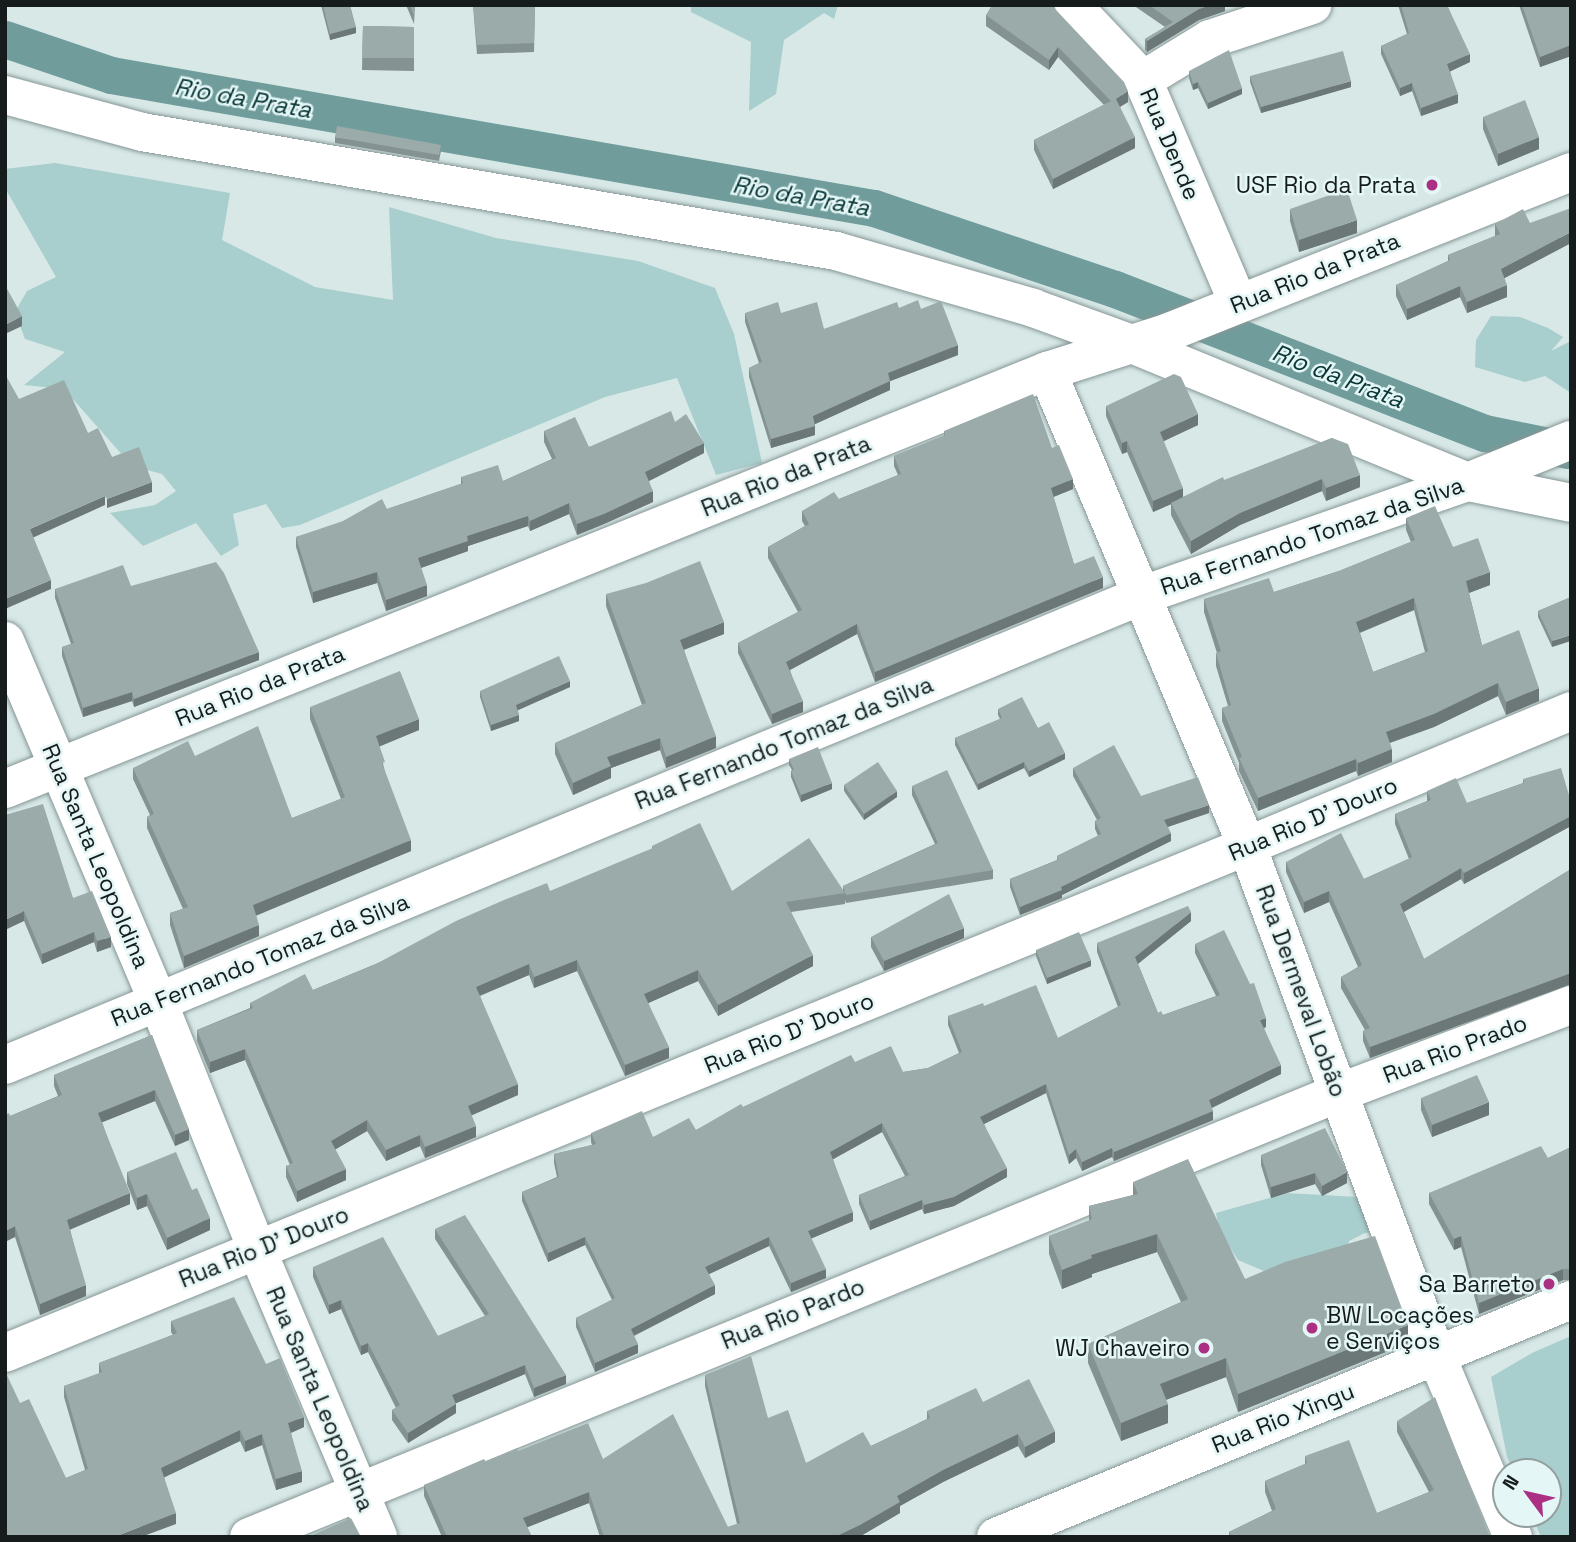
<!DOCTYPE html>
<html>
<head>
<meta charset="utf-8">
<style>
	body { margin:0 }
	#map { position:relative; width:1576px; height:1542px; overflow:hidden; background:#d7e8e7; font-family:"Space Grotesk",sans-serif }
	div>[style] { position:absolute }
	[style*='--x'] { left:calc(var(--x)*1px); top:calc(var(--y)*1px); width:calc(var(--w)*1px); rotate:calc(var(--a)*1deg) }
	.green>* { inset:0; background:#a8cecd }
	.canal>* { height:37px; margin:-18.5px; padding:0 18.5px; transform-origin:18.5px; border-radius:18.5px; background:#709d9c }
	.roads { filter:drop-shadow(0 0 2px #859695) drop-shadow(0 0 2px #859695) }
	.minor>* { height:38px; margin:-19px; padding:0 19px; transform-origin:19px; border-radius:19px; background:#fff }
	.secondary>* { height:38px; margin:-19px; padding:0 19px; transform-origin:19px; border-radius:19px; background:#fff }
	.wall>* { inset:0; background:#849392 }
	.shaded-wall>* { inset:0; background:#6c7877 }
	.building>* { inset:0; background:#9aabaa }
	.dots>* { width:19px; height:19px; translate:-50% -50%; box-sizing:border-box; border:4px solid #e4f6f5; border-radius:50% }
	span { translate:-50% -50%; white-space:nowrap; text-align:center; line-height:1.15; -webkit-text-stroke:5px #e4f6f5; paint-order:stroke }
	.street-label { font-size:23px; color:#161c1c }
	.poi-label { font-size:23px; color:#161c1c }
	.right { translate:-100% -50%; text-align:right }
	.left { translate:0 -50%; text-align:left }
	.water-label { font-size:24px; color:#083636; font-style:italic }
	.frame { position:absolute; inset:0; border:7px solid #161c1c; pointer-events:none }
	.north { position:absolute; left:1492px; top:1458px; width:70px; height:70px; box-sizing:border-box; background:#e4f6f5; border:2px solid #929f9e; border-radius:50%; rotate:303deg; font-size:19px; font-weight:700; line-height:28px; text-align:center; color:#161c1c }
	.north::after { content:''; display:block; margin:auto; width:24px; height:32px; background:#ab3083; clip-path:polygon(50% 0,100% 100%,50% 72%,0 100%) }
</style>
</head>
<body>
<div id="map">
	<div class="green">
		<div style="clip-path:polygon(691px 5px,838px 5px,834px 19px,824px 13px,784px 40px,776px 94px,749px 111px,751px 42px,691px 12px)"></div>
		<div style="clip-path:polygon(55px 163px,230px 193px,222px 240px,315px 287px,393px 300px,389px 207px,496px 238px,638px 261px,715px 288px,734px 334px,762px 463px,716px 475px,677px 378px,605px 397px,300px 525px,282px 528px,266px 504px,233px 514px,239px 545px,221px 556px,196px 523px,143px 546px,110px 513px,155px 505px,176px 491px,162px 474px,132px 466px,64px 389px,24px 385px,65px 352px,25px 339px,15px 312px,27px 291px,56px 277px,5px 188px,5px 169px)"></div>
		<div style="clip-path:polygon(1491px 316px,1520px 317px,1548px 328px,1563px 337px,1551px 351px,1569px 342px,1571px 393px,1545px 376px,1525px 382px,1475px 367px,1476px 340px)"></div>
		<div style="clip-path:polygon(1287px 1193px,1358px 1197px,1384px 1231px,1365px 1233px,1349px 1241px,1344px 1257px,1285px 1280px,1238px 1260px,1219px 1230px,1216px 1213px)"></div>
		<div style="clip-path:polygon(1571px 1336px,1571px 1537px,1541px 1537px,1531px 1514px,1548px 1514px,1548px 1472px,1514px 1472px,1507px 1457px,1491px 1377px,1532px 1353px)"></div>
	</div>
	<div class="canal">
		<div style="--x:5;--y:39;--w:112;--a:18.8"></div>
		<div style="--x:111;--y:75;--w:775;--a:9.89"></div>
		<div style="--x:874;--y:208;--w:254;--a:18.6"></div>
		<div style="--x:1115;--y:289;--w:397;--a:21.3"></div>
		<div style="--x:1485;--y:433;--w:85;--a:11.6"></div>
	</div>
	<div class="roads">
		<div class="minor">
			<div style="--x:1072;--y:5;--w:103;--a:46.6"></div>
			<div style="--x:1143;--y:80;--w:242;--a:66.9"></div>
			<div style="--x:1143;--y:80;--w:79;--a:-31.5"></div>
			<div style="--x:1210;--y:39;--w:108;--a:-18.4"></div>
			<div style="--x:5;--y:95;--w:142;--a:15.1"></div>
			<div style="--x:142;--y:132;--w:704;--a:9.73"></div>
			<div style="--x:836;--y:251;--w:205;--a:16.1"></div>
			<div style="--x:1033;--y:308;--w:102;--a:20"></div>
			<div style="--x:1129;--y:343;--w:366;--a:22.3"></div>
			<div style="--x:1468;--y:482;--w:105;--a:11.5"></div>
			<div style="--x:1047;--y:371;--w:515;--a:67.17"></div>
			<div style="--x:1247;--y:846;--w:543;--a:69.63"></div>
			<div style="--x:1436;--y:1355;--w:198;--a:67.1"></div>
			<div style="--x:5;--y:641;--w:392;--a:67"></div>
			<div style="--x:158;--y:1002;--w:267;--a:68.2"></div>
			<div style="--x:257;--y:1250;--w:311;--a:67.1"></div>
			<div style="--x:5;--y:789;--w:1123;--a:-21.86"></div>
			<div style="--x:1047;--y:371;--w:128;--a:-17.7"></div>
			<div style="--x:1169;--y:332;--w:433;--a:-21.7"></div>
			<div style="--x:5;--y:1065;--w:1231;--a:-22.44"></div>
			<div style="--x:1143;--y:595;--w:344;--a:-19.2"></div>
			<div style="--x:1468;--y:482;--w:111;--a:-22.2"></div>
			<div style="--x:5;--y:1353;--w:1341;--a:-22.21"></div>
			<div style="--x:1247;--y:846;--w:351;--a:-22.6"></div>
			<div style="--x:249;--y:1537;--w:1176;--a:-22.18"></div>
			<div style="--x:1338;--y:1093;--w:249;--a:-20.7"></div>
		</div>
		<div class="secondary">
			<div style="--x:996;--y:1537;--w:622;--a:-22.4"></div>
		</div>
	</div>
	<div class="wall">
		<div style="clip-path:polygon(321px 5px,350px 5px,356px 33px,330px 40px)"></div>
		<div style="clip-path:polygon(406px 5px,415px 5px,414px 24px)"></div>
		<div style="clip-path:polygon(473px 5px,535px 5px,534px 52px,477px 54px)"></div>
		<div style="clip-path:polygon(1133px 5px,1225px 5px,1225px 11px,1199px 20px,1147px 52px,1145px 50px,1145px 39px,1165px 27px)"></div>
		<div style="clip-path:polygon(1398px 5px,1447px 5px,1470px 62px,1450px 71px,1458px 103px,1421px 116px,1412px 91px,1400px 96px,1381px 54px,1381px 46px,1407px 34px)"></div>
		<div style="clip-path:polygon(1519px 5px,1571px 5px,1571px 56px,1540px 67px)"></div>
		<div style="clip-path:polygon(1056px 10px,1128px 102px,1120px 107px,1135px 148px,1053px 189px,1034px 150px,1034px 140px,1104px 105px,1058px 57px,1049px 70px,986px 26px,986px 15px)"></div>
		<div style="clip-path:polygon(363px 26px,414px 27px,414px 71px,362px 70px)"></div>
		<div style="clip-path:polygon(1189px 71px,1242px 94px,1208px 109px,1198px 88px,1193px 90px,1189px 78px)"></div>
		<div style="clip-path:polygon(1250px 76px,1351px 87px,1261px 113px,1250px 82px)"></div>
		<div style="clip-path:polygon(1483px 117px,1539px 149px,1498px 166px,1483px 129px)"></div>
		<div style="clip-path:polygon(335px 137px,441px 151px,439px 161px,335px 143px)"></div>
		<div style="clip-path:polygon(1290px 209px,1357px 233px,1299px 252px,1290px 221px)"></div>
		<div style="clip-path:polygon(1530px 223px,1571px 243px,1504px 278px,1507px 297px,1467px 313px,1460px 297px,1407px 320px,1396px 296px,1396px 285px,1448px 261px,1448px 255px,1495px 236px,1495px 224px)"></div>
		<div style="clip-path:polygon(899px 308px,921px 309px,958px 355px,890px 381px,890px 390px,815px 424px,815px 435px,771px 448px,749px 377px,749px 368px,759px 363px,745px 322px,745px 313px,781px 313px,824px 329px)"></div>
		<div style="clip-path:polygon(1106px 406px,1198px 425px,1163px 441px,1183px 497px,1332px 438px,1360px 487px,1326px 501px,1322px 491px,1240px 525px,1191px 554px,1171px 515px,1171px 504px,1153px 512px,1127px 452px,1122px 454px,1106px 416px)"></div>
		<div style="clip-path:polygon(675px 422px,704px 453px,649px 481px,653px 502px,604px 524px,577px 535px,569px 514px,530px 531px,528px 526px,468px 546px,468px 551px,421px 568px,427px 596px,386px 611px,377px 583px,313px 603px,296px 547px,296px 537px,387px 509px,461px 484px,461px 477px,503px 481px,552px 459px,544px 442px,544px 431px,589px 447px)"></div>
		<div style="clip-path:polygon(944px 431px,1052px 448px,1073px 489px,1053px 497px,1074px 564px,1103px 588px,875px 682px,857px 634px,790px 670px,803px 712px,772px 724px,738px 653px,738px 643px,798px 612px,768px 558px,768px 547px,805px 526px,802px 521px,802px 511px,839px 499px,898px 475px,894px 466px,894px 456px,944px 436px)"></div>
		<div style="clip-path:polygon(evenodd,1406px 518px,1453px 547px,1490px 585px,1469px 593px,1482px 645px,1539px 701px,1506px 715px,1498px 696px,1434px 727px,1390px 743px,1392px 762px,1358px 776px,1356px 771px,1258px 811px,1239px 771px,1239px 763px,1222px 721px,1222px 708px,1228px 706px,1216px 666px,1216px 653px,1217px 653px,1204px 612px,1204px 599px,1274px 592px,1339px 571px,1411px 542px,1406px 530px,1406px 518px,1414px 610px,1425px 652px,1373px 672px,1360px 633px,1414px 610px)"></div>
		<div style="clip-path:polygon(131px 586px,259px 660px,134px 707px,132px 701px,83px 717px,62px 656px,62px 647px,71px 644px,55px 598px,55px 589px)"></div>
		<div style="clip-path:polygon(606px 594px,724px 634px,684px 650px,716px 748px,666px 768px,660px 750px,611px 768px,611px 778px,573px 795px,555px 754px,555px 743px,642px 705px,606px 606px)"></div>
		<div style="clip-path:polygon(1571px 597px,1552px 647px,1538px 617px,1538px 611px)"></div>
		<div style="clip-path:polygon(570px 687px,518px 710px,519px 721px,491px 731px,480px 697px,480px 691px)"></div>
		<div style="clip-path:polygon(310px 707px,419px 730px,379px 746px,385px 772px,411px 851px,256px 915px,259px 936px,184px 968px,170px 925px,170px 913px,183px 909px,147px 828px,147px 817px,150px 815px,133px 779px,133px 768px,195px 756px,292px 818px,341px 799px,310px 719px)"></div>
		<div style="clip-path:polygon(998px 709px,1038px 728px,1065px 759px,1029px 777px,1024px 768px,978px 790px,955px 745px,955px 738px,1000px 719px,998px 715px)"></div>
		<div style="clip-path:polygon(789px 759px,832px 789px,801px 802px,791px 777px,791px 771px,792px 770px,789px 765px)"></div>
		<div style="clip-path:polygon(1073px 768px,1141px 796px,1209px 813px,1168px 827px,1171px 841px,1062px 895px,1062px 898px,1020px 915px,1010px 887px,1010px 879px,1057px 860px,1057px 856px,1098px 836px,1095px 829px,1095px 821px,1097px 820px,1073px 776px)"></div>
		<div style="clip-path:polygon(1523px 779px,1571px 802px,1571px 826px,1464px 884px,1461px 879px,1404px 912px,1424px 959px,1571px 869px,1571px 984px,1370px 1058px,1363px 1041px,1363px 1031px,1365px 1030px,1341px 988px,1341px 977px,1358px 967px,1329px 902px,1304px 913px,1286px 872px,1286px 862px,1364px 879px,1409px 859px,1395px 824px,1395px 814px,1427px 801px,1427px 791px,1467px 803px,1523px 783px)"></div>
		<div style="clip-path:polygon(844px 785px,897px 797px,864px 820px,844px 791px)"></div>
		<div style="clip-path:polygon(912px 786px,993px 870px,993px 879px,846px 903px,845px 900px,845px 904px,791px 912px,813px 966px,718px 1016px,698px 981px,648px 1003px,669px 1058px,625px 1076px,577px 971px,534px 988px,529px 975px,480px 996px,518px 1095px,471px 1115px,476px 1137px,425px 1158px,420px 1146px,386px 1161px,367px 1131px,335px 1149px,346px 1180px,297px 1202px,286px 1177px,286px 1166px,290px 1165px,245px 1060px,210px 1073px,197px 1041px,197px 1030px,250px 1008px,250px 1003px,313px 990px,652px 849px,652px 846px,732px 891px,843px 890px,843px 886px,935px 844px,912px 795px)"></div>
		<div style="clip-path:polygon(5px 815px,73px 898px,111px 947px,97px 952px,94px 942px,42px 964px,24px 921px)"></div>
		<div style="clip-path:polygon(1191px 921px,1138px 964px,1158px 1013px,1163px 1015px,1216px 996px,1195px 953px,1195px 944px,1266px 1027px,1264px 1028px,1281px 1074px,1212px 1108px,1213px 1120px,1114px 1161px,1112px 1157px,1082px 1171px,1076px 1158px,1069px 1164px,1046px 1093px,984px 1124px,1007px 1177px,954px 1206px,924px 1214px,922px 1209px,870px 1230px,859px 1204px,859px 1195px,905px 1176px,882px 1132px,833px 1159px,853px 1221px,811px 1238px,826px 1278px,791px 1292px,769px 1246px,709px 1274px,715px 1294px,634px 1336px,638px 1353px,595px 1372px,576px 1327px,576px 1318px,612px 1300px,585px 1245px,548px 1262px,522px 1201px,522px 1192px,557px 1177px,554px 1163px,554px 1154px,592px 1145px,591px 1142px,591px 1133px,653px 1137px,696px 1130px,743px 1107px,855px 1062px,903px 1072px,928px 1068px,959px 1053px,948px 1025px,948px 1016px,984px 1006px,1058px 1038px,1118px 1007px,1097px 952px,1097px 943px)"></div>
		<div style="clip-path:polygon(871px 937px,964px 938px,884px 971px,871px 947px)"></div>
		<div style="clip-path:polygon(1036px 950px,1091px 966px,1047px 984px,1036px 956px)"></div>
		<div style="clip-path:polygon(152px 1035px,189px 1140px,175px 1146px,155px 1101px,102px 1122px,130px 1204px,70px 1229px,86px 1296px,40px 1315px,15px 1237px,10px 1116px,58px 1096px,54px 1086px,54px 1075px)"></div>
		<div style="clip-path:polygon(1421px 1098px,1489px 1115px,1432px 1137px,1421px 1110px)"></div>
		<div style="clip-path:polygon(1571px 1147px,1571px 1280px,1563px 1280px,1479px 1314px,1461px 1247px,1454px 1250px,1429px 1204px,1429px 1193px,1548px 1158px)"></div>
		<div style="clip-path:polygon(1261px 1155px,1347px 1183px,1322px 1196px,1315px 1184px,1271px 1198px,1261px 1165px)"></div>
		<div style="clip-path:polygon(127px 1172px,192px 1190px,210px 1230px,167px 1250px,147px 1206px,137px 1210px,127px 1184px)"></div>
		<div style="clip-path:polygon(1133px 1182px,1245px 1279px,1408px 1343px,1238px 1412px,1226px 1377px,1166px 1400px,1168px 1423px,1121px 1441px,1088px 1363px,1088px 1344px,1181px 1302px,1157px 1252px,1092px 1274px,1092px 1277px,1062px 1289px,1049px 1254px,1049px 1236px,1089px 1221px,1089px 1206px,1133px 1195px)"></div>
		<div style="clip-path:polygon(435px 1229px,566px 1384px,534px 1397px,525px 1374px,456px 1403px,456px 1413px,408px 1443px,392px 1420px,392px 1410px,396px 1408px,368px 1352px,361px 1355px,341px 1309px,329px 1314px,313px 1277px,313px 1267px,438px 1336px,485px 1316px,435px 1239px)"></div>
		<div style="clip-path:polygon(171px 1321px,266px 1364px,304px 1427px,291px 1433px,302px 1482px,276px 1490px,262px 1445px,245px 1452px,240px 1441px,164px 1477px,176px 1524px,5px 1537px,20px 1403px,66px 1478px,85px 1470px,64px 1397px,64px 1386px,99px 1374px,99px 1363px,173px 1335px,171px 1332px)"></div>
		<div style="clip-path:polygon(705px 1375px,768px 1418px,806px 1463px,871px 1446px,927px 1419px,927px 1411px,983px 1402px,1055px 1442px,1025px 1458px,1018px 1446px,943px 1482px,900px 1506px,900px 1513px,859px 1537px,600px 1537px,589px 1503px,527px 1527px,532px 1537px,442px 1537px,424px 1496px,424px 1485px,486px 1462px,518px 1451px,603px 1459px,728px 1527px,737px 1524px,705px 1386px)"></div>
		<div style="clip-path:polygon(1397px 1421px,1490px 1537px,1229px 1537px,1229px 1532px,1272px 1511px,1265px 1492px,1265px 1481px,1305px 1464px,1305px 1456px,1377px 1513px,1429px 1492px,1397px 1432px)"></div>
	</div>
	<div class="shaded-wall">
		<div style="clip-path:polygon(1211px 5px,1225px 5px,1225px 11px,1199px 20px,1147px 52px,1147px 41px,1199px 9px)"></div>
		<div style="clip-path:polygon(356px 27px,356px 33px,330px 40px,330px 34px)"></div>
		<div style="clip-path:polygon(1571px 45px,1571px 56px,1540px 67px,1540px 57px)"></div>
		<div style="clip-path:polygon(1058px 47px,1058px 57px,1049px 70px,1049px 60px)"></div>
		<div style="clip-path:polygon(1470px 54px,1470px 62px,1447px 73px,1447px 64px)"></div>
		<div style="clip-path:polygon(1351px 81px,1351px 87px,1261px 113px,1261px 107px)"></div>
		<div style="clip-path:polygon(1198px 82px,1198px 88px,1193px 90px,1193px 84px)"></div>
		<div style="clip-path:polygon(1412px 83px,1412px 91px,1400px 96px,1400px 88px)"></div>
		<div style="clip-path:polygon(1242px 88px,1242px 94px,1208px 109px,1208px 103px)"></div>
		<div style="clip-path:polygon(1128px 91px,1128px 102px,1116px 109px,1116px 99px)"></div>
		<div style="clip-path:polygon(1458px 94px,1458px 103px,1421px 116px,1421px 108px)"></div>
		<div style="clip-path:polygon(1135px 137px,1135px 148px,1053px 189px,1053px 179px)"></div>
		<div style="clip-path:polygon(1539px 137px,1539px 149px,1498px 166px,1498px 154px)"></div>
		<div style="clip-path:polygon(1357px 220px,1357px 233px,1299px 252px,1299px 240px)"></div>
		<div style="clip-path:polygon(1571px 232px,1571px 243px,1501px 280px,1501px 269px)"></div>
		<div style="clip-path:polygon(1507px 285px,1507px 297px,1467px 313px,1467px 302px)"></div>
		<div style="clip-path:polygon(1460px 286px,1460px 297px,1407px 320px,1407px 309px)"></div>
		<div style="clip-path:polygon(22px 316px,22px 326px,5px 334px,5px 325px)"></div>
		<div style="clip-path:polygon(958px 345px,958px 355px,888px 382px,888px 373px)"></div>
		<div style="clip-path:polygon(890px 381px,890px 390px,813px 425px,813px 416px)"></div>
		<div style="clip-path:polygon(1198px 414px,1198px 425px,1160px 443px,1160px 432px)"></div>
		<div style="clip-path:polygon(815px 426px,815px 435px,771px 448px,771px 439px)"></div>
		<div style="clip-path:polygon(1127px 441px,1127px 452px,1122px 454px,1122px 443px)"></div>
		<div style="clip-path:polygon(704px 443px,704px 453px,645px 483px,645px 472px)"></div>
		<div style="clip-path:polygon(1360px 475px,1360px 487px,1326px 501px,1326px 488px)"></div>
		<div style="clip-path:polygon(1073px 479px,1073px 489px,1051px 498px,1051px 488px)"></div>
		<div style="clip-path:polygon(1322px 479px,1322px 491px,1240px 525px,1191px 554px,1191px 541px,1240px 513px)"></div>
		<div style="clip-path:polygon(152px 482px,152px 492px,107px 508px,107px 499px)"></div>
		<div style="clip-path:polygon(1183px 488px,1183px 499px,1153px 512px,1153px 501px)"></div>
		<div style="clip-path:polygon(653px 491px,653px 502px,604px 524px,577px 535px,577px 524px)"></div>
		<div style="clip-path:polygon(105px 496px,105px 505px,30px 539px,30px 529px)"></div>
		<div style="clip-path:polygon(569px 503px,569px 514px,530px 531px,530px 521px)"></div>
		<div style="clip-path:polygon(528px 516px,528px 526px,468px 546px,468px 551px,418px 569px,418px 558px,467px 536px)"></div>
		<div style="clip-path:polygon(377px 572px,377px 583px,313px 603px,313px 592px)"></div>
		<div style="clip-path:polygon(1490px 572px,1490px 585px,1466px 594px,1466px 581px)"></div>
		<div style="clip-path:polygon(1103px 577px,1103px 588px,875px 682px,875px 672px)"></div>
		<div style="clip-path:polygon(51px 580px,51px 589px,5px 609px,5px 599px)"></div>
		<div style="clip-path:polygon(427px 585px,427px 596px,386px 611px,386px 600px)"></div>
		<div style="clip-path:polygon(1414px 598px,1414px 610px,1356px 634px,1356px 622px)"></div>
		<div style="clip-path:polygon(724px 622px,724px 634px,680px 651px,680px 640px)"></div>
		<div style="clip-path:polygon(857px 624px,857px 634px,786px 672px,786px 662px)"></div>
		<div style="clip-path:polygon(1571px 635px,1571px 641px,1552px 647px,1552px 641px)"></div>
		<div style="clip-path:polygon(259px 652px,259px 660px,134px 707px,134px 699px)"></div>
		<div style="clip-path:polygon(570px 681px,570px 687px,516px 711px,516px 705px)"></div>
		<div style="clip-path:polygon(1498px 683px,1498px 696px,1434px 727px,1386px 744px,1386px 732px)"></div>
		<div style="clip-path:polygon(1539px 688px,1539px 701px,1506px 715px,1506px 702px)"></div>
		<div style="clip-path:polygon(132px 692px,132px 701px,83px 717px,83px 708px)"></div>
		<div style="clip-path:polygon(803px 701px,803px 712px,772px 724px,772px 714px)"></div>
		<div style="clip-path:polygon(519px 715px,519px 721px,491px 731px,491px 725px)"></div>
		<div style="clip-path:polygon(419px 719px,419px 730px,376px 748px,376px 736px)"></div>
		<div style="clip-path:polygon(716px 736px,716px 748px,666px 768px,666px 757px)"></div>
		<div style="clip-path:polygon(660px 738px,660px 750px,611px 768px,611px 778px,573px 795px,573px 783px,607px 757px)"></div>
		<div style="clip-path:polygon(1392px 749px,1392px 762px,1358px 776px,1358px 763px)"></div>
		<div style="clip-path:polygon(1065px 753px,1065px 759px,1029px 777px,1029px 771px)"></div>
		<div style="clip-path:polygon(1356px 759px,1356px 771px,1258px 811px,1258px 798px)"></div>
		<div style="clip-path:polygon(1024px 762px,1024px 768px,978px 790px,978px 784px)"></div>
		<div style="clip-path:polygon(832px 783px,832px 789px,801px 802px,801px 795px)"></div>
		<div style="clip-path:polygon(897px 791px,897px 797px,864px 820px,864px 814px)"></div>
		<div style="clip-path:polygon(1209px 805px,1209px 813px,1164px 828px,1164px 820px)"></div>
		<div style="clip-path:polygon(1571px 816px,1571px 826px,1464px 884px,1464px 873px)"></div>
		<div style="clip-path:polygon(1171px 833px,1171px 841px,1062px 895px,1062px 898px,1020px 915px,1020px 907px)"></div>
		<div style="clip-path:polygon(411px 840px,411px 851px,253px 917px,253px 905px)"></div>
		<div style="clip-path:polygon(1461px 868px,1461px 879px,1400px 914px,1400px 904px)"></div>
		<div style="clip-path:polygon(1329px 891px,1329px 902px,1304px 913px,1304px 902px)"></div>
		<div style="clip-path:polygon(24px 911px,24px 921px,5px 930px,5px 920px)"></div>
		<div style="clip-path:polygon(1191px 912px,1191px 921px,1135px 966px,1135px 957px)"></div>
		<div style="clip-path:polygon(259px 925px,259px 936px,184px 968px,184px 956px)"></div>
		<div style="clip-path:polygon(964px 928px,964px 938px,884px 971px,884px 961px)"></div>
		<div style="clip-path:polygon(94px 932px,94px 942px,42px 964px,42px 954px)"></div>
		<div style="clip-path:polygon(111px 937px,111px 947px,97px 952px,97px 941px)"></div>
		<div style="clip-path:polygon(813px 955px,813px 966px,718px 1016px,718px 1005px)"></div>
		<div style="clip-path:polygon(577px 960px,577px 971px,534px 988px,534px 977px)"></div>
		<div style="clip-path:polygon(1091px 960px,1091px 966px,1047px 984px,1047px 978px)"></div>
		<div style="clip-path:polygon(529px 964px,529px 975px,476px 997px,476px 987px)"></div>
		<div style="clip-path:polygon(698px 970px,698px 981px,644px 1005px,644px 994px)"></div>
		<div style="clip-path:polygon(1571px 973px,1571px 984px,1370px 1058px,1370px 1047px)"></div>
		<div style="clip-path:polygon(1266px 1018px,1266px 1027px,1260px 1029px,1260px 1020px)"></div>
		<div style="clip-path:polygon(669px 1047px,669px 1058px,625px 1076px,625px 1065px)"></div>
		<div style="clip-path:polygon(245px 1049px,245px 1060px,210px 1073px,210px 1062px)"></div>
		<div style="clip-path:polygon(1281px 1065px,1281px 1074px,1209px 1109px,1209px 1100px)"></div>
		<div style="clip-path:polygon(518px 1084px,518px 1095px,468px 1117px,468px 1106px)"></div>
		<div style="clip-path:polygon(1046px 1084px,1046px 1093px,980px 1126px,980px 1117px)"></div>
		<div style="clip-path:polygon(155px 1090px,155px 1101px,98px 1124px,98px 1113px)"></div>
		<div style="clip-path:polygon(1489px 1102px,1489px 1115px,1432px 1137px,1432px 1125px)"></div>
		<div style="clip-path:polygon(1213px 1111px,1213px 1120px,1114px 1161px,1114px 1152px)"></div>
		<div style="clip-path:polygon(367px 1120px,367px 1131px,331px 1152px,331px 1141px)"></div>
		<div style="clip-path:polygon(882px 1123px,882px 1132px,830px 1161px,830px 1152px)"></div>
		<div style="clip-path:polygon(476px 1126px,476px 1137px,425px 1158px,425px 1147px)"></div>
		<div style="clip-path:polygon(189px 1129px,189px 1140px,175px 1146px,175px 1135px)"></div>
		<div style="clip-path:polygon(420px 1135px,420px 1146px,386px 1161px,386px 1150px)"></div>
		<div style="clip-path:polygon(1112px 1148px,1112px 1157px,1082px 1171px,1082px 1162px)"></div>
		<div style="clip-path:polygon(1076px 1149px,1076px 1158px,1069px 1164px,1069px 1155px)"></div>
		<div style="clip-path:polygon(1007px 1168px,1007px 1177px,954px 1206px,924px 1214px,924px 1205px)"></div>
		<div style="clip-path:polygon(346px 1169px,346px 1180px,297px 1202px,297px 1191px)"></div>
		<div style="clip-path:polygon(1347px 1172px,1347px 1183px,1322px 1196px,1322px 1186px)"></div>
		<div style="clip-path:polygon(1315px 1173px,1315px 1184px,1271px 1198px,1271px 1187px)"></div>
		<div style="clip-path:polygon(130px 1193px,130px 1204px,67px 1231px,67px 1220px)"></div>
		<div style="clip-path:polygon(147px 1194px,147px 1206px,137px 1210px,137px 1198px)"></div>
		<div style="clip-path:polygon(922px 1200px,922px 1209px,870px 1230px,870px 1221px)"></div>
		<div style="clip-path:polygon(853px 1212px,853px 1221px,808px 1240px,808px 1231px)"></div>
		<div style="clip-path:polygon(210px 1218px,210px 1230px,167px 1250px,167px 1238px)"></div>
		<div style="clip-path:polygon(15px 1226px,15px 1237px,5px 1242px,5px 1231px)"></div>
		<div style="clip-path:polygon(1157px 1234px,1157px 1252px,1092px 1274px,1092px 1277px,1062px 1289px,1062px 1270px,1091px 1255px)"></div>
		<div style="clip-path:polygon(1461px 1236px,1461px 1247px,1454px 1250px,1454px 1239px)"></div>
		<div style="clip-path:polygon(585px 1237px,585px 1245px,548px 1262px,548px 1253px)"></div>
		<div style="clip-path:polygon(769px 1237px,769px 1246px,705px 1276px,705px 1267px)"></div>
		<div style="clip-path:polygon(826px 1269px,826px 1278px,791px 1292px,791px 1283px)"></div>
		<div style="clip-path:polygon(1563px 1269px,1563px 1280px,1479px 1314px,1479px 1303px)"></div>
		<div style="clip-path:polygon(86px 1285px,86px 1296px,40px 1315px,40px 1304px)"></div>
		<div style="clip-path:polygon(715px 1285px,715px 1294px,631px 1337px,631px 1329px)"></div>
		<div style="clip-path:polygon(341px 1300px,341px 1309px,329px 1314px,329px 1305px)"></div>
		<div style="clip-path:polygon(1408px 1325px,1408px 1343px,1238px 1412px,1238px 1394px)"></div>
		<div style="clip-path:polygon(368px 1343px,368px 1352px,361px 1355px,361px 1346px)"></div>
		<div style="clip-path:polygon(638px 1344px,638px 1353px,595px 1372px,595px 1363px)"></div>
		<div style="clip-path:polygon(1226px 1358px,1226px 1377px,1160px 1402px,1160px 1384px)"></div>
		<div style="clip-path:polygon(525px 1365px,525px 1374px,452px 1405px,452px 1395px)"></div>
		<div style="clip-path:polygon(566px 1375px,566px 1384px,534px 1397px,534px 1388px)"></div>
		<div style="clip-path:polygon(456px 1404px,456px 1413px,408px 1443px,408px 1433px)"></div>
		<div style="clip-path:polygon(1168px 1404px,1168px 1423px,1121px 1441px,1121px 1423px)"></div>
		<div style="clip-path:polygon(304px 1417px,304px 1427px,288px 1434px,288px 1423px)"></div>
		<div style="clip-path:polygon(240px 1430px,240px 1441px,161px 1479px,161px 1468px)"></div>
		<div style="clip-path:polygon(1055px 1431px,1055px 1442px,1025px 1458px,1025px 1447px)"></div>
		<div style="clip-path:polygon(262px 1434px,262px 1445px,245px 1452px,245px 1441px)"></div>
		<div style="clip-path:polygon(1018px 1434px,1018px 1446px,943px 1482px,900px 1506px,900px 1513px,859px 1537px,835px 1537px,897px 1496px,943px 1470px)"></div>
		<div style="clip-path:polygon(302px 1471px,302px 1482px,276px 1490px,276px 1479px)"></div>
		<div style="clip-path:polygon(589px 1492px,589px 1503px,523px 1529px,523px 1518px)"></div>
		<div style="clip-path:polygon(176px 1513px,176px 1524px,141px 1537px,114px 1537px)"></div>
	</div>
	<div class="building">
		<div style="clip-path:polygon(323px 5px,350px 5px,356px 27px,330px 34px)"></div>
		<div style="clip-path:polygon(410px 5px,414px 5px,414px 15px)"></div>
		<div style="clip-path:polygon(473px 5px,535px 5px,534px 43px,477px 45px)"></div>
		<div style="clip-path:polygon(992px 5px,1054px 5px,1056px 10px,1124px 82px,1128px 91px,1116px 99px,1135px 137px,1053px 179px,1034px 140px,1111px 101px,1058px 47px,1049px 60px,986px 15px)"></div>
		<div style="clip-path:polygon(1149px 5px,1211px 5px,1199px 9px,1147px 41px,1145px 39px,1173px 22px)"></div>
		<div style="clip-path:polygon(1401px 5px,1447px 5px,1470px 54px,1447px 64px,1458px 94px,1421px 108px,1412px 83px,1400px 88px,1381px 46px,1409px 33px)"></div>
		<div style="clip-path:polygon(1522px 5px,1571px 5px,1571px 45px,1540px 57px)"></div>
		<div style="clip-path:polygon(363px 26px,414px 27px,414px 58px,362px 58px)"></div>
		<div style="clip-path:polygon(1229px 50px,1242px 88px,1208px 103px,1198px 82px,1193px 84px,1189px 71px)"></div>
		<div style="clip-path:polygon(1343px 51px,1351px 81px,1261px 107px,1250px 76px)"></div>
		<div style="clip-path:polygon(1525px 100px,1539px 137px,1498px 154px,1483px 117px)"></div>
		<div style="clip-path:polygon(337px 126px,441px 145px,439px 155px,335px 137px)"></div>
		<div style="clip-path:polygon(1347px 189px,1357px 220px,1299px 240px,1290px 209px)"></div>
		<div style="clip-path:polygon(1571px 208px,1571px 232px,1501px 269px,1507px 285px,1467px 302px,1460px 286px,1407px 309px,1396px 285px,1450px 260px,1448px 255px,1500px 234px,1495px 224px,1523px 209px,1530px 223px)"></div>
		<div style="clip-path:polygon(5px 285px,22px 316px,5px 325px)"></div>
		<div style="clip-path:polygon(918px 300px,921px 309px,941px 301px,958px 345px,888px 373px,890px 381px,813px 416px,815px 426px,771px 439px,749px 368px,762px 362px,745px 313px,778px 302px,781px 313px,817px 302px,824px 329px,897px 302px,899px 308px)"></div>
		<div style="clip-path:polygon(5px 374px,19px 399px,64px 380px,88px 433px,98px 428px,112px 457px,139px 447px,152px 482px,107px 499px,105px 496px,30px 529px,51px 580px,5px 599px)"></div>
		<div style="clip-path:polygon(1174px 374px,1181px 377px,1198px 414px,1160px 432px,1183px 488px,1153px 501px,1127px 441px,1122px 443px,1106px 406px)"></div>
		<div style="clip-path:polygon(1033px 394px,1052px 448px,1059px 445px,1073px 479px,1051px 488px,1074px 564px,1094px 556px,1103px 577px,875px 672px,857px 624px,786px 662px,803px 701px,772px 714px,738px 643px,802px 610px,768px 547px,809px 524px,802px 511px,834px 492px,839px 499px,901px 474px,894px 456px,945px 435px,944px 431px)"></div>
		<div style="clip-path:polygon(671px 411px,675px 422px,686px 414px,704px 443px,645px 472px,653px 491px,604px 514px,577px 524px,569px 503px,530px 521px,528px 516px,467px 536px,468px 541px,418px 558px,427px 585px,386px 600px,377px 572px,313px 592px,296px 537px,343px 521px,382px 499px,387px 509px,463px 483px,461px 477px,498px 465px,503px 481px,556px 458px,544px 431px,575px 417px,589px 447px)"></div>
		<div style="clip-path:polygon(1332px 438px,1348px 444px,1360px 475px,1326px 488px,1322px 479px,1240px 513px,1191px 541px,1171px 503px,1223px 477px,1224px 480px)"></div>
		<div style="clip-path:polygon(evenodd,1435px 506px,1453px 547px,1478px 538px,1490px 572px,1466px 581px,1482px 645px,1519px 630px,1539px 688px,1506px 702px,1498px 683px,1434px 714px,1386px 732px,1392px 749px,1358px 763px,1356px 759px,1258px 798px,1239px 758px,1242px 757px,1222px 708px,1231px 705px,1216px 653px,1221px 651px,1204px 599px,1269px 578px,1274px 592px,1339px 571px,1415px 540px,1406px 518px,1435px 506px,1414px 598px,1428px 651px,1373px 672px,1356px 622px,1414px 598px)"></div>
		<div style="clip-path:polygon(700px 561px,724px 622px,680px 640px,716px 736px,666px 757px,660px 738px,607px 757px,611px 766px,573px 783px,555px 743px,646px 703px,606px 594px,646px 583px)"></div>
		<div style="clip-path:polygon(216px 562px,224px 573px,259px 652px,134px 699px,132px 692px,83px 708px,62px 647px,74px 643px,55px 589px,123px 565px,131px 586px)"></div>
		<div style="clip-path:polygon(1571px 597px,1571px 635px,1552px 641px,1538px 611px)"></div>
		<div style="clip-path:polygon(559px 656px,570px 681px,516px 705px,519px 715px,491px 725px,480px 691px)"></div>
		<div style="clip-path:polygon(400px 671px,419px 719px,376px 736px,385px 762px,382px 763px,411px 840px,253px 905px,259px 925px,184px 956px,170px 913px,188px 907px,147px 817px,154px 814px,133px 768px,188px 741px,195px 756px,258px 726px,292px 818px,345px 797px,310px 707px)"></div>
		<div style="clip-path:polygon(1022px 697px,1038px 728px,1049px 722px,1065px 753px,1029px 771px,1024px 762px,978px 784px,955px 738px,1002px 718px,998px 709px)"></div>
		<div style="clip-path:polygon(1114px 745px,1141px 796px,1198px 777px,1209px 805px,1164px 820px,1171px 833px,1061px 887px,1062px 890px,1020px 907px,1010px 879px,1058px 860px,1057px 856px,1101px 834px,1095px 821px,1101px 818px,1073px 768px)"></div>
		<div style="clip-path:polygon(818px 747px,832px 783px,801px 795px,791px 771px,794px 770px,789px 759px)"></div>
		<div style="clip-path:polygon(878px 762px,897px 791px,864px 814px,844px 785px)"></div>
		<div style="clip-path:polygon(1561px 768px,1571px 802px,1571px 816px,1464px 873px,1461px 868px,1400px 904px,1424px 959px,1571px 869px,1571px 973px,1370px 1047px,1363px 1031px,1370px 1028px,1341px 977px,1362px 965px,1329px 891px,1304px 902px,1286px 862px,1341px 833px,1364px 879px,1412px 857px,1395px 814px,1431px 800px,1427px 791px,1456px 778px,1467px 803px,1524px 783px,1523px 779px)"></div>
		<div style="clip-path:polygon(947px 770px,993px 870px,846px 895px,843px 886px,938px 843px,912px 786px)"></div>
		<div style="clip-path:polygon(43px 804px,73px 898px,92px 891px,111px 937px,97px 941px,94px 932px,42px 954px,24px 911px,5px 920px,5px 815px)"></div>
		<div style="clip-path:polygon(700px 823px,732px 891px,809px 838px,845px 893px,786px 902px,813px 955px,718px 1005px,698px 970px,644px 994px,669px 1047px,625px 1065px,577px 960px,534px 977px,529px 964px,476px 987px,518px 1084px,468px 1106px,476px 1126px,425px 1147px,420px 1135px,386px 1150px,367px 1120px,331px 1141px,346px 1169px,297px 1191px,286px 1166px,293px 1163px,245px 1049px,210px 1062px,197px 1030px,253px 1008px,250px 1003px,305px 974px,313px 990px,376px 964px,456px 921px,504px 900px,547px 883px,550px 891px,653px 848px,652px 846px)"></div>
		<div style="clip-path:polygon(949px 894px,964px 928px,884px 961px,871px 937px)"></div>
		<div style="clip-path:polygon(1188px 906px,1191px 912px,1135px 957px,1158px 1013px,1161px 1011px,1163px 1015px,1220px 995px,1195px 944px,1224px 930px,1250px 984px,1254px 983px,1266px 1018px,1260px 1020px,1281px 1065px,1209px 1100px,1213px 1111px,1114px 1152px,1112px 1148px,1082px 1162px,1076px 1149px,1069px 1155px,1046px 1084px,980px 1117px,1007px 1168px,954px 1197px,924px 1205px,922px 1200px,870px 1221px,859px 1195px,909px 1175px,882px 1123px,830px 1152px,853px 1212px,808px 1231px,826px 1269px,791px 1283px,769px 1237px,705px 1267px,715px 1285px,631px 1329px,638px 1344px,595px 1363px,576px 1318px,615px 1298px,585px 1237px,548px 1253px,522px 1192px,559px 1177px,554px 1154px,596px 1144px,591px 1133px,642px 1111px,653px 1137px,689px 1118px,696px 1130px,741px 1104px,743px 1107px,851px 1055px,855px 1062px,891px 1046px,903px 1072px,928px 1068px,962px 1052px,948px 1016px,983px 1003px,984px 1006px,1036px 985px,1058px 1038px,1121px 1005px,1097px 943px)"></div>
		<div style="clip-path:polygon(1079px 932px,1091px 960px,1047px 978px,1036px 950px)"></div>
		<div style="clip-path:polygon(152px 1035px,189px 1129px,175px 1135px,155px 1090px,98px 1113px,130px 1193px,67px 1220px,86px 1285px,40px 1304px,15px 1226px,5px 1231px,5px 1115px,9px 1113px,10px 1116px,62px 1095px,54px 1075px)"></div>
		<div style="clip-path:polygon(1477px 1075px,1489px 1102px,1432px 1125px,1421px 1098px)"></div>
		<div style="clip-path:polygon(1325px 1128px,1347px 1172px,1322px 1186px,1315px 1173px,1271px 1187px,1261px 1155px)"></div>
		<div style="clip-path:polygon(1541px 1146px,1548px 1158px,1571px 1147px,1571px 1269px,1563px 1269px,1479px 1303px,1461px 1236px,1454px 1239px,1429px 1193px)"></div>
		<div style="clip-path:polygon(176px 1152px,192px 1190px,197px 1188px,210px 1218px,167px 1238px,147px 1194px,137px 1198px,127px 1172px)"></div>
		<div style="clip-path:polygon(1188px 1159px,1245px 1279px,1285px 1262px,1375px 1236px,1408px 1325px,1238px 1394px,1226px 1358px,1160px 1384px,1168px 1404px,1121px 1423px,1088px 1344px,1188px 1299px,1157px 1234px,1091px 1255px,1092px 1258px,1062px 1270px,1049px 1236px,1092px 1219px,1089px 1206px,1138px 1194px,1133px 1182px)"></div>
		<div style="clip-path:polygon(465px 1215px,566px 1375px,534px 1388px,525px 1365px,452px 1395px,456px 1404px,408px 1433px,392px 1410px,400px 1405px,368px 1343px,361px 1346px,341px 1300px,329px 1305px,313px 1267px,383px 1237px,438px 1336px,489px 1314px,435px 1229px)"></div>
		<div style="clip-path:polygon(234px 1297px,266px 1364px,280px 1358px,304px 1417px,288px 1423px,302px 1471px,276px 1479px,262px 1434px,245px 1441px,240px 1430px,161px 1468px,176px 1513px,114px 1537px,5px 1537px,5px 1371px,20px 1403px,29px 1399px,66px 1478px,88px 1469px,64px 1386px,102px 1372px,99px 1363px,177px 1333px,171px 1321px)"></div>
		<div style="clip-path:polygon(751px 1356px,768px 1418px,788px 1410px,806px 1463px,863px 1432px,871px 1446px,930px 1418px,927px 1411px,976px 1388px,983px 1402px,1029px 1379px,1055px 1431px,1025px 1447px,1018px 1434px,943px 1470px,897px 1496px,900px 1502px,860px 1525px,835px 1537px,604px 1537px,589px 1492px,523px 1518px,532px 1537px,447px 1537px,424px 1485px,484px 1459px,486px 1462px,517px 1448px,518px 1451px,588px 1423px,603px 1459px,673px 1414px,728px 1527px,740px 1523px,705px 1375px)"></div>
		<div style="clip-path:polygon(1435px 1397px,1490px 1537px,1232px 1537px,1229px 1532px,1276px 1509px,1265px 1481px,1307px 1463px,1305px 1456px,1349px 1440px,1377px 1513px,1434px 1490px,1397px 1421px)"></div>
		<div style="clip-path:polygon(351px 1518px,361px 1537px,308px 1537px)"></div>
	</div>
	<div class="dots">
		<div style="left:1432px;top:185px;background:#ab3083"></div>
		<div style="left:1549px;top:1284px;background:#ab3083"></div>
		<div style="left:1312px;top:1328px;background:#ab3083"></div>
		<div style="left:1204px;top:1348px;background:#ab3083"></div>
	</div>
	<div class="street-label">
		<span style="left:1170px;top:144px;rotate:67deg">Rua Dende</span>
		<span style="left:1315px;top:273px;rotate:-22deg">Rua Rio da Prata</span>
		<span style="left:786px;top:476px;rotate:-22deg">Rua Rio da Prata</span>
		<span style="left:1312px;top:536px;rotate:-19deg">Rua Fernando Tomaz da Silva</span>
		<span style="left:260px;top:686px;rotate:-22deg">Rua Rio da Prata</span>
		<span style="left:784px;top:743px;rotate:-22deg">Rua Fernando Tomaz da Silva</span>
		<span style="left:1313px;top:819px;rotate:-23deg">Rua Rio D' Douro</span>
		<span style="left:96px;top:856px;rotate:67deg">Rua Santa Leopoldina</span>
		<span style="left:260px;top:960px;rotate:-22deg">Rua Fernando Tomaz da Silva</span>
		<span style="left:1301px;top:991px;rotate:70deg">Rua Dermeval Lobão</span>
		<span style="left:789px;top:1033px;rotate:-22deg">Rua Rio D' Douro</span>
		<span style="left:1455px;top:1049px;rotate:-21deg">Rua Rio Prado</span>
		<span style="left:264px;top:1247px;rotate:-22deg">Rua Rio D' Douro</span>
		<span style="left:793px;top:1314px;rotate:-22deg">Rua Rio Pardo</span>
		<span style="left:320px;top:1399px;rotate:67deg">Rua Santa Leopoldina</span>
		<span style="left:1283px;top:1418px;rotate:-22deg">Rua Rio Xingu</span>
	</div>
	<div class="poi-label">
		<span class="right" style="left:1416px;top:185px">USF Rio da Prata</span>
		<span class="right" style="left:1535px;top:1284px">Sa Barreto</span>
		<span class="left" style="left:1326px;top:1328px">BW Locações<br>e Serviços</span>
		<span class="right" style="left:1190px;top:1348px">WJ Chaveiro</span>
	</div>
	<div class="water-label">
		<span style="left:243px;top:98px;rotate:10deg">Rio da Prata</span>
		<span style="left:801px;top:196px;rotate:10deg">Rio da Prata</span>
		<span style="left:1338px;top:376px;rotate:21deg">Rio da Prata</span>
	</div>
	<div class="frame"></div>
	<div class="north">N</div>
</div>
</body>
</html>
